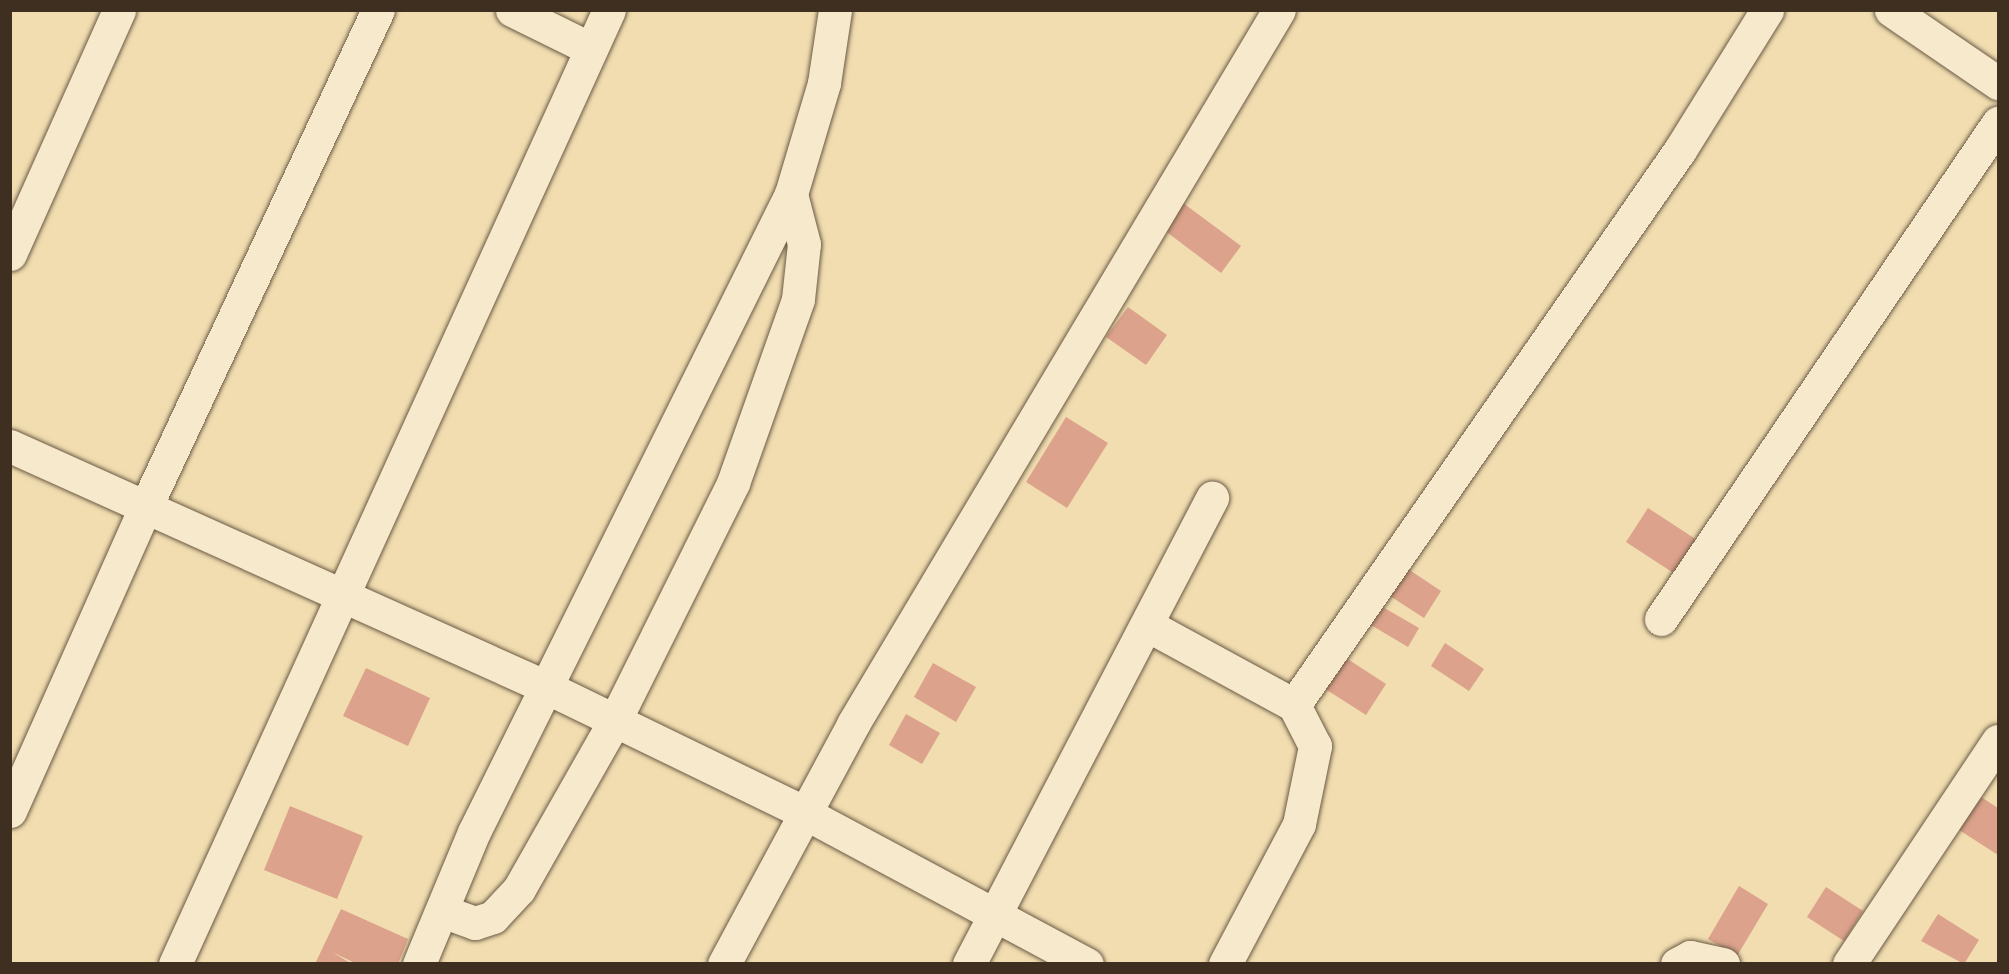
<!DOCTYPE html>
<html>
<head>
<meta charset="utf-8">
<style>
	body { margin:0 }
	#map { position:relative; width:2009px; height:974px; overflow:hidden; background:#f1ddb0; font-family:"IM FELL English",serif }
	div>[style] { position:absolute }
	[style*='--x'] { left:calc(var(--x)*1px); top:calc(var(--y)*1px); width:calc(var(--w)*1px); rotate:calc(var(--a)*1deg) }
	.building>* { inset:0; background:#dca28b }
	.roads { filter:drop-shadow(0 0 2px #6b5a45) drop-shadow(0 0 2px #6b5a45) }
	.street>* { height:33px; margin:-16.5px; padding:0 16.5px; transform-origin:16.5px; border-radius:16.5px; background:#f6e9cc }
	.secondary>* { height:33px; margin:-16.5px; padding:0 16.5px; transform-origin:16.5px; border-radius:16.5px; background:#f6e9cc }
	span { translate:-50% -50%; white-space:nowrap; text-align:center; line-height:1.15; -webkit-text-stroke:4.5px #f6e9cc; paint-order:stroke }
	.frame { position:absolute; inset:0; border:12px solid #3e2f21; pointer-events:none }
</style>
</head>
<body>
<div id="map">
	<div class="building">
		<div style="clip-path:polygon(1183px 203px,1241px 246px,1221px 273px,1164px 230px)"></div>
		<div style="clip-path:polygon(1128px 307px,1167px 335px,1146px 365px,1106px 337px)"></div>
		<div style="clip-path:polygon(1066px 417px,1108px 443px,1067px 508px,1026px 482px)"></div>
		<div style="clip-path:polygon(1648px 508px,1700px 542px,1678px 576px,1626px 542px)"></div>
		<div style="clip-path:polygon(1408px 569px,1441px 591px,1424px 618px,1390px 596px)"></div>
		<div style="clip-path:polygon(1381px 606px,1419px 628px,1408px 647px,1371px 625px)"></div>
		<div style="clip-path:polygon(1445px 643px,1484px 669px,1469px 691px,1431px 666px)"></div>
		<div style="clip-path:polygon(1340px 654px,1386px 684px,1366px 715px,1319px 685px)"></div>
		<div style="clip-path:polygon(933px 663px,976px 687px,956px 722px,914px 697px)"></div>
		<div style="clip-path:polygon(366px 668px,430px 698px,408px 746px,343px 716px)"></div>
		<div style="clip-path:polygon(906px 714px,940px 733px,922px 764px,889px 745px)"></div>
		<div style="clip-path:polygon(1978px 795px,1998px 808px,1998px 855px,1956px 828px)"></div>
		<div style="clip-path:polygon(290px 806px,363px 836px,337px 899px,264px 870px)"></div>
		<div style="clip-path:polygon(1739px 886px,1768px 904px,1737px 956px,1708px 939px)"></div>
		<div style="clip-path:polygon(1826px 887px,1863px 911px,1844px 941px,1807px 917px)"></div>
		<div style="clip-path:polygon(341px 909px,408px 939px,398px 964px,357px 964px,332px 952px,352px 964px,315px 964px)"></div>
		<div style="clip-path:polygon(1938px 914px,1979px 940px,1964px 964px,1921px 941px)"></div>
	</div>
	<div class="roads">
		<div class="street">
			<div style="--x:512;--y:10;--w:88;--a:26.3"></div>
			<div style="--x:10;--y:254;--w:267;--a:-65.9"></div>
			<div style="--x:10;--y:446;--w:588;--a:24.21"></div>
			<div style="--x:546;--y:687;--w:286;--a:25.9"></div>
			<div style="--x:803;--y:812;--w:322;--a:28.2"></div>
			<div style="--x:1661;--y:619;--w:600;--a:-55.81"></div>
			<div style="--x:1147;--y:625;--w:167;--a:28.6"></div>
			<div style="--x:10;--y:811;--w:336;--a:-66"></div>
			<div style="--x:147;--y:504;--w:545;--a:-64.94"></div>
			<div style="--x:442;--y:911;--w:35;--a:20"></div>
			<div style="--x:475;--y:923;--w:19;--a:-18"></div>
			<div style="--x:493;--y:917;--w:38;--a:-47"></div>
			<div style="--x:519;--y:889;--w:194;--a:-60.4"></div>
			<div style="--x:615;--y:720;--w:265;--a:-63.5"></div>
			<div style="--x:733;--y:483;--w:195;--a:-70.5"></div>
			<div style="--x:798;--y:299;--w:55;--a:-83.8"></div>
			<div style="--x:804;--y:244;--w:52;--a:-104.6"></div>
			<div style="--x:175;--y:964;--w:1048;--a:-65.54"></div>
			<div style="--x:419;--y:964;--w:143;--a:-67.4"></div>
			<div style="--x:474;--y:832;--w:712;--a:-63.58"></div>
			<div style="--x:791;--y:194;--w:116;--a:-73.4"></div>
			<div style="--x:824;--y:83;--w:74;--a:-81.4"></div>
			<div style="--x:724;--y:964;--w:272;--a:-61.7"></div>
			<div style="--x:853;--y:724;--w:831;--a:-59.18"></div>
			<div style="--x:969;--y:964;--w:526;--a:-62.46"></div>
			<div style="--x:1225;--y:964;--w:158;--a:-62.1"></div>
			<div style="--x:1299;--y:824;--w:80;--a:-78.4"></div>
			<div style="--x:1315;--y:746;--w:46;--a:-117.1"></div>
			<div style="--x:1294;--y:705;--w:676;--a:-55.18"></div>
			<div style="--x:1680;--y:150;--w:165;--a:-58.1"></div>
			<div style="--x:1677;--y:964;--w:15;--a:-28"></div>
			<div style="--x:1690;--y:957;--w:34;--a:12"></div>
			<div style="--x:1849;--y:964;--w:268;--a:-56.3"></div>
		</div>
		<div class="secondary">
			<div style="--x:1891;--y:10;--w:130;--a:34.3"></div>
		</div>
	</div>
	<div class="frame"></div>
</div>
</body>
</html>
